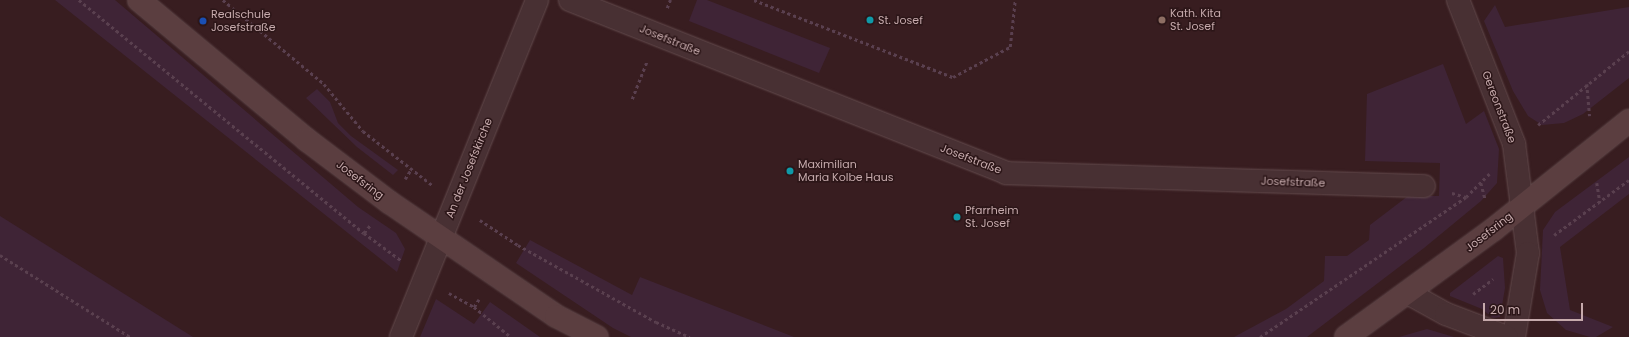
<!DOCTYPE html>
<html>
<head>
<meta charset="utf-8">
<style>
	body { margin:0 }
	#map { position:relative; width:1629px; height:337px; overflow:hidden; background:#381d20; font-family:Poppins,sans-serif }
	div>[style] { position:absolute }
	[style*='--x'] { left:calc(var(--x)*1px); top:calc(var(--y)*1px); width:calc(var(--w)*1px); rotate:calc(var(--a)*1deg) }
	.green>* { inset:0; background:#3f2436 }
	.path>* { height:2.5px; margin-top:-1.25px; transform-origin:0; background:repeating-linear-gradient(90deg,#5a404f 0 3px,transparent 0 6px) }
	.roads { filter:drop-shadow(0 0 1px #634b4d) drop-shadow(0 0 1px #634b4d) }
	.minor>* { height:22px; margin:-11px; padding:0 11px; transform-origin:11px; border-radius:11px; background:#483033 }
	.secondary>* { height:22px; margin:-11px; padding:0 11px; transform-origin:11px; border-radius:11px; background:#5b3e40 }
	.dots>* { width:11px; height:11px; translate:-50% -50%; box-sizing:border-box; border:2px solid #2c1618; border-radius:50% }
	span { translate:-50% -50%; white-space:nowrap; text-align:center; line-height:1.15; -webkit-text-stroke:3px #2c1618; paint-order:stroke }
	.poi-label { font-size:11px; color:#c6aaac }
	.left { translate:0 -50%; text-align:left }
	.street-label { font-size:11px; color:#c6aaac }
	.scale { position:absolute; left:1483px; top:303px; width:100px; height:18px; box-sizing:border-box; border:2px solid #c6aaac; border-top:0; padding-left:5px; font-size:12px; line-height:14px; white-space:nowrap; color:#c6aaac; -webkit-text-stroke:3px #2c1618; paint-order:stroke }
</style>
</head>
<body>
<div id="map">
	<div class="green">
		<div style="clip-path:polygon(55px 0,115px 0,358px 207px,396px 233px,405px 249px,397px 272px)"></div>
		<div style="clip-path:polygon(697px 0,707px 0,830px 48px,819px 73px,689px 21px)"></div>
		<div style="clip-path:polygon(1495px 5px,1505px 27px,1629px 7px,1629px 78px,1583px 114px,1564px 123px,1542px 125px,1528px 116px,1513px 91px,1484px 21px)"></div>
		<div style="clip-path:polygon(1443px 64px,1466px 124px,1484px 111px,1499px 149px,1497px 183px,1481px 201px,1424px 248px,1307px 337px,1234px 337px,1286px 309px,1324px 281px,1325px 256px,1347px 256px,1369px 240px,1370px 225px,1408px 196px,1439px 196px,1440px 163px,1365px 161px,1367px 94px)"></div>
		<div style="clip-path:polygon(317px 89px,330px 102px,338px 123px,351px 136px,398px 170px,393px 175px,357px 147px,306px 98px)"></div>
		<div style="clip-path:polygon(1629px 157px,1629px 194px,1560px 247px,1570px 310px,1613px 327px,1596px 337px,1590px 337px,1566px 330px,1547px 313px,1540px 290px,1543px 230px,1555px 212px)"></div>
		<div style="clip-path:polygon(0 216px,193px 337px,0 337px)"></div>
		<div style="clip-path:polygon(530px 240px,632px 295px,640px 277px,794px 337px,631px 337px,613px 328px,516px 263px)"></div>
		<div style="clip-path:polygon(1498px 256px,1503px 258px,1505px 288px,1500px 317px,1493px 318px,1482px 309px,1450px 296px,1450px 293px)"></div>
		<div style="clip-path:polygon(436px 299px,474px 324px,490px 302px,540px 337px,420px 337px)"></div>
		<div style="clip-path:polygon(1427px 329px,1454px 337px,1399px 337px)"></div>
	</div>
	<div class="path">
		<div style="--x:79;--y:0;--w:368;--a:39.3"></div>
		<div style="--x:364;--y:233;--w:47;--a:36.4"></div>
		<div style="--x:223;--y:0;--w:131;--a:39.7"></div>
		<div style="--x:324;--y:84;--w:61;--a:50.3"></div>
		<div style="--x:363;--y:131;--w:88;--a:38"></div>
		<div style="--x:754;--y:0;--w:213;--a:21.2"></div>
		<div style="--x:953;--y:77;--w:64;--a:-27.8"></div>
		<div style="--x:1010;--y:47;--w:47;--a:-83.9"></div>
		<div style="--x:667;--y:8;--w:9;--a:-69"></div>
		<div style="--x:1587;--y:84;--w:32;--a:85"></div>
		<div style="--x:632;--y:99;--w:41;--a:-68.5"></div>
		<div style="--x:1538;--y:125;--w:117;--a:-39.1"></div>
		<div style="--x:405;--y:179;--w:13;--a:-58"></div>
		<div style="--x:1481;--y:183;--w:16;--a:75"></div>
		<div style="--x:1597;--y:183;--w:19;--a:81"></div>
		<div style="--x:1452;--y:193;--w:15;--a:16"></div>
		<div style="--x:480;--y:220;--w:45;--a:33.3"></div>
		<div style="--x:518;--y:245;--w:158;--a:29.2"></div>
		<div style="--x:656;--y:322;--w:37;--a:24"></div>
		<div style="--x:364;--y:233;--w:11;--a:-52"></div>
		<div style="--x:1554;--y:235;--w:93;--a:-36.3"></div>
		<div style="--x:0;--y:255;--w:154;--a:32.2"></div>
		<div style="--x:449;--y:293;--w:29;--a:29"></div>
		<div style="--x:474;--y:307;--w:48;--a:39"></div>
		<div style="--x:1473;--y:294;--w:25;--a:-37"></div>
		<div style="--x:474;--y:307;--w:9;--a:-58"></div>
		<div style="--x:1260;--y:337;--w:249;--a:-34.2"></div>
		<div style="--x:1466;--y:197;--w:33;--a:-45"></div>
	</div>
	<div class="roads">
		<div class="minor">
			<div style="--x:570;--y:0;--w:469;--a:21.6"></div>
			<div style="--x:1006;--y:173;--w:418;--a:1.8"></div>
			<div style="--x:1458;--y:0;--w:155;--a:68.7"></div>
			<div style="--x:1514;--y:144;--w:110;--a:82.7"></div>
			<div style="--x:1528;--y:253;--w:85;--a:99.5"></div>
			<div style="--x:1408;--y:293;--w:43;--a:28.9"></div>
			<div style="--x:1446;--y:314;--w:65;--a:20.7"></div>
			<div style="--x:401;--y:337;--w:363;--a:-68"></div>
		</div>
		<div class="secondary">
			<div style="--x:139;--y:0;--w:219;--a:39.8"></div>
			<div style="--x:307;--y:140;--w:103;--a:37.1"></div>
			<div style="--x:389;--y:202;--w:202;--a:34.3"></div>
			<div style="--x:556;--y:316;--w:46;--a:27.1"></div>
			<div style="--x:1346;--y:337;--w:183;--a:-36.1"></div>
			<div style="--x:1494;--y:229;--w:173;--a:-38.7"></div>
		</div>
	</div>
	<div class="dots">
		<div style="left:870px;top:20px;background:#0f9aa8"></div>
		<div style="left:1162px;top:20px;background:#8d6e63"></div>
		<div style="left:203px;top:21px;background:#1a4fb4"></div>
		<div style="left:790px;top:171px;background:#0f9aa8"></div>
		<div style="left:957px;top:217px;background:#0f9aa8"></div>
	</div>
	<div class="poi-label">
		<span class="left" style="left:1170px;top:20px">Kath. Kita<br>St. Josef</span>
		<span class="left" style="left:211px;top:21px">Realschule<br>Josefstraße</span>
		<span class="left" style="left:878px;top:20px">St. Josef</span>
		<span class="left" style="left:798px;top:171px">Maximilian<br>Maria Kolbe Haus</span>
		<span class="left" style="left:965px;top:217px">Pfarrheim<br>St. Josef</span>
	</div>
	<div class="street-label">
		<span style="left:670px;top:40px;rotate:22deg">Josefstraße</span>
		<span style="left:1499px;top:107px;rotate:69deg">Gereonstraße</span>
		<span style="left:971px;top:159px;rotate:21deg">Josefstraße</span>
		<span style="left:469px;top:168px;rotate:-68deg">An der Josefskirche</span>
		<span style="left:360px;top:180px;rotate:37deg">Josefsring</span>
		<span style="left:1293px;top:182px;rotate:2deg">Josefstraße</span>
		<span style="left:1489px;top:232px;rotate:-38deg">Josefsring</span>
	</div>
	<div class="scale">20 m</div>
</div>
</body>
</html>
